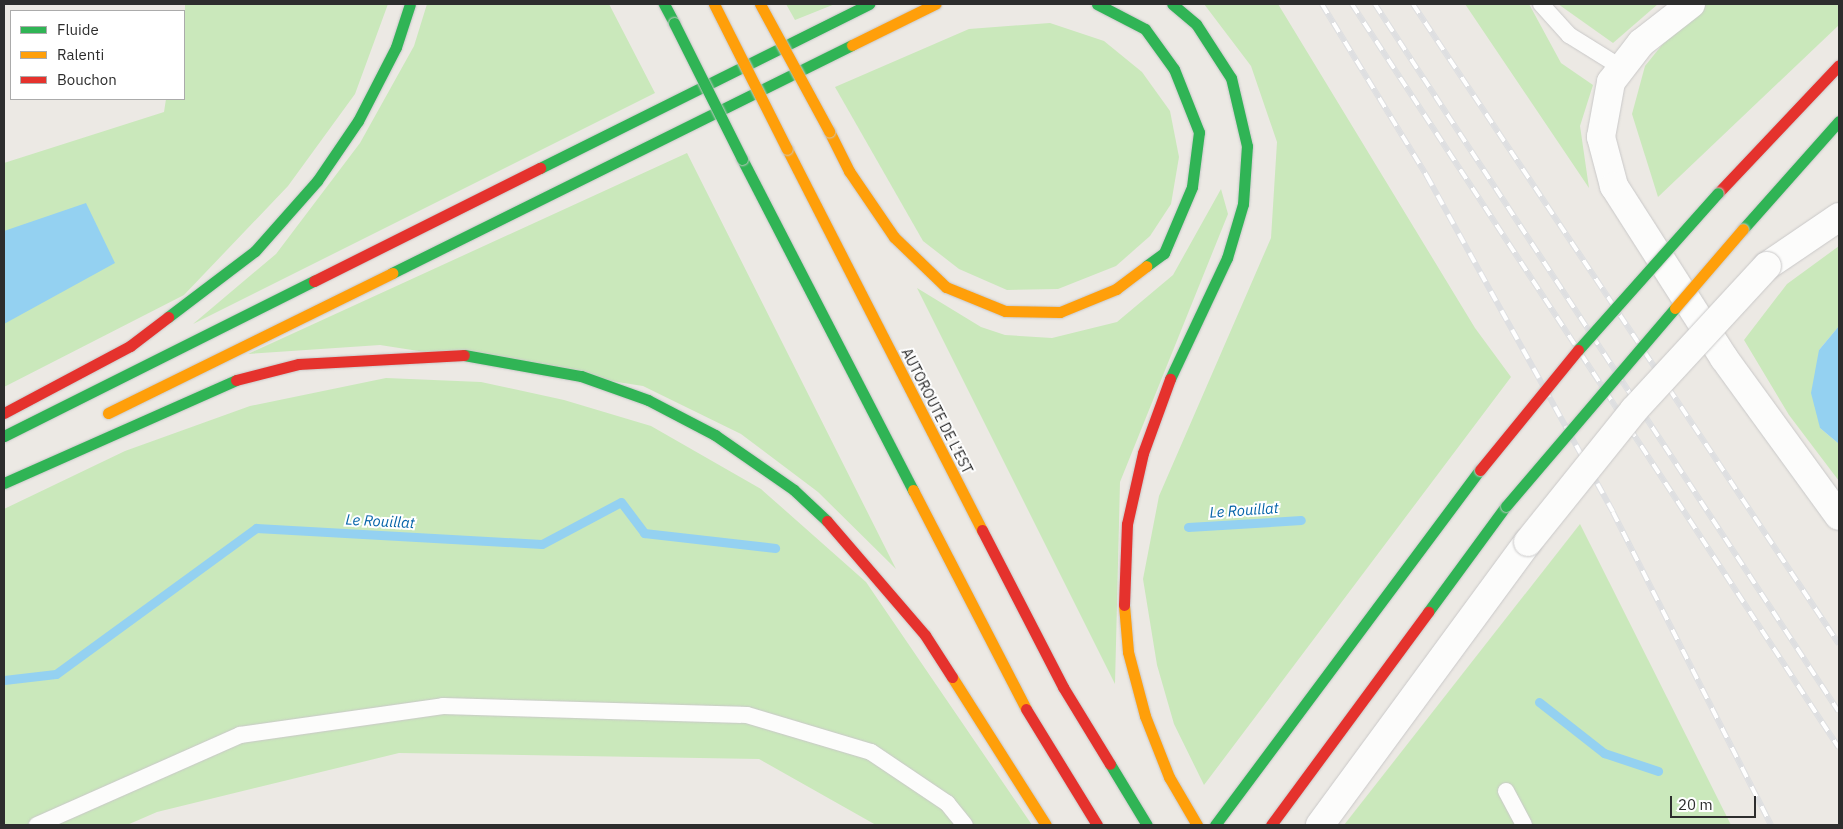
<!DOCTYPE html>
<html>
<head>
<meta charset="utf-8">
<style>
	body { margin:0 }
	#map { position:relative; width:1843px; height:829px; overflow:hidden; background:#ece9e4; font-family:"IBM Plex Sans",sans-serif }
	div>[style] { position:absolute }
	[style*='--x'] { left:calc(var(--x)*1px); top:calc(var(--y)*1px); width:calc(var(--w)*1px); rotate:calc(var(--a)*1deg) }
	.green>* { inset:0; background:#cae8bb }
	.water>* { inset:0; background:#94d1f1 }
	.stream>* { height:9px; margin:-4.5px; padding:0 4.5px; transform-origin:4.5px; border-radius:4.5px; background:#94d1f1 }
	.roads { filter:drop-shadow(0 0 1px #c9c8c8) drop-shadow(0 0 1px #c9c8c8) }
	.lane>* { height:16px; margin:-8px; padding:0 8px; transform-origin:8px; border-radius:8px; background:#fcfcfb }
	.street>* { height:28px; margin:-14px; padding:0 14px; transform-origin:14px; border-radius:14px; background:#fcfcfb }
	.fast>* { height:11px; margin:-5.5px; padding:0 5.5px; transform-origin:5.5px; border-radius:5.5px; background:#30b455 }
	.slow>* { height:11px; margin:-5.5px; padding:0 5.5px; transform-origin:5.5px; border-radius:5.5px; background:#ff9f0a }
	.jam>* { height:11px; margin:-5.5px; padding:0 5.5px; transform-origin:5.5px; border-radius:5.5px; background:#e5322d }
	.rail>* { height:5.5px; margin-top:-2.75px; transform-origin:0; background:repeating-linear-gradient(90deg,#fff 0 11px,#dedfe1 0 22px); box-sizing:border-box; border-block:1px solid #dedfe1 }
	.bridges { filter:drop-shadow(0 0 1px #c9c8c8) drop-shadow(0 0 1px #c9c8c8) }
	.street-bridge>* { height:28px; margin:-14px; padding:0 14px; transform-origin:14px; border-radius:14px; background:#fcfcfb }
	.fast-bridge>* { height:11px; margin:-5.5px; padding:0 5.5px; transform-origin:5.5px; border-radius:5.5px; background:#30b455 }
	.slow-bridge>* { height:11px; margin:-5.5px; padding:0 5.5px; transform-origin:5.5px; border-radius:5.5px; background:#ff9f0a }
	.jam-bridge>* { height:11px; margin:-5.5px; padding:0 5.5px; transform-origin:5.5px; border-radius:5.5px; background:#e5322d }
	span { translate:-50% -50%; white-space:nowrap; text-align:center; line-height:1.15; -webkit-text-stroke:4px #fff; paint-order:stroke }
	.street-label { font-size:14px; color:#2d2d2d }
	.water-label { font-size:15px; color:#0664a9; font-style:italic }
	.frame { position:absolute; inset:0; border:5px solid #2d2d2d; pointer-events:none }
	.legend { position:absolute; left:10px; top:10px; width:175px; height:90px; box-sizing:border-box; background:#fff; border:1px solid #ababab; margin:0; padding:6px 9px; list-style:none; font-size:15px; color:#2d2d2d }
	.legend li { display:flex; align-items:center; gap:10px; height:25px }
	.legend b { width:25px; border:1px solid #ababab }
	.scale { position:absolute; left:1670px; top:796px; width:86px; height:22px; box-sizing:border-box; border:2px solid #2d2d2d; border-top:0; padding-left:6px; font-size:15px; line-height:18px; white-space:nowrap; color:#2d2d2d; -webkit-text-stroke:4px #fff; paint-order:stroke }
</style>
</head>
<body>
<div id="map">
	<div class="green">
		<div style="clip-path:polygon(185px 4px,388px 4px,355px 94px,288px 186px,184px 295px,4px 387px,4px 163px,164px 112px,166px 99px,184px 99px)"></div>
		<div style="clip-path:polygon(427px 4px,609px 4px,655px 93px,193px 324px,276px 254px,360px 143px,414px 46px)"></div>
		<div style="clip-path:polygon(786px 4px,835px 4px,795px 20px)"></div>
		<div style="clip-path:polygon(1204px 4px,1278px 4px,1475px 328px,1511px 377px,1204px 785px,1174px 724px,1157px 665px,1143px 579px,1159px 496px,1271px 238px,1277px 142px,1251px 66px)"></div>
		<div style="clip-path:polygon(1465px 4px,1529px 4px,1561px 63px,1593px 85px,1580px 126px,1589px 188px)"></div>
		<div style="clip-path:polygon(1558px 4px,1658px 4px,1613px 43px)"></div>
		<div style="clip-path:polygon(1703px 4px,1839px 4px,1839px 25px,1658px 197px,1632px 114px,1645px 66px,1683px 19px)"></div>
		<div style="clip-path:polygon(1050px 23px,1104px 41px,1142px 72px,1170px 111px,1179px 157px,1171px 204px,1150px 236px,1116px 266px,1058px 289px,1007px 290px,959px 269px,923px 241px,835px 87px,969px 29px)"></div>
		<div style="clip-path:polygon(687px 153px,896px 569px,818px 492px,741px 434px,643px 386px,380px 345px,248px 354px)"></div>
		<div style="clip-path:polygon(1221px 189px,1228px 214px,1120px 482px,1115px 684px,917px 288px,981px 327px,1005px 335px,1052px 338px,1117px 322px,1173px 275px)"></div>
		<div style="clip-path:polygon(1839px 246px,1839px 326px,1819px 350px,1820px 428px,1839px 444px,1839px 481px,1789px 415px,1744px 340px,1787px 284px)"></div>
		<div style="clip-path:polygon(386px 378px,481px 382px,564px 400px,651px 426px,761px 489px,866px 582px,1032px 825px,876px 825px,759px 759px,399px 753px,157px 812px,127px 825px,4px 825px,4px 509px,125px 451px,250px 406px)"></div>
		<div style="clip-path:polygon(1580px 524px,1731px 825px,1344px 825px)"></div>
	</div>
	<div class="water">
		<div style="clip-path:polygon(86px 203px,115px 263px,4px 324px,4px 231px)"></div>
		<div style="clip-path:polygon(1839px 326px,1839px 444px,1820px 428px,1811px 393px,1819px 350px)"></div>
	</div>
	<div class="stream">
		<div style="--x:1188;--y:527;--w:113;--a:-3.5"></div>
		<div style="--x:4;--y:680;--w:52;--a:-6.6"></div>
		<div style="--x:56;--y:674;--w:248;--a:-36.1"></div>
		<div style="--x:256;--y:528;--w:286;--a:3.2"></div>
		<div style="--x:542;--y:544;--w:89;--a:-28"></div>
		<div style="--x:621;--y:502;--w:39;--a:53"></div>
		<div style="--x:644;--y:533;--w:132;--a:6.5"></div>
		<div style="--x:1539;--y:702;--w:83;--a:38.1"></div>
		<div style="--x:1604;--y:753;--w:57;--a:18.4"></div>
	</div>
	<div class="roads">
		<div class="lane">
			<div style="--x:1541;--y:4;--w:42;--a:47.9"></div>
			<div style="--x:1569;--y:35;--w:62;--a:31.9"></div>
			<div style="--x:1506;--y:791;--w:38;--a:62"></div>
			<div style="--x:37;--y:825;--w:222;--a:-23.9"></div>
			<div style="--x:240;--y:735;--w:205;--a:-8.1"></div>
			<div style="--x:443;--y:706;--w:304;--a:1.7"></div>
			<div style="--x:747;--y:715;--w:129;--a:16.6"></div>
			<div style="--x:871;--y:752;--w:92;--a:33.9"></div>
			<div style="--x:947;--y:803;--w:28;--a:51"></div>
		</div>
		<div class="street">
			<div style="--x:1691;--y:4;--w:63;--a:142"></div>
			<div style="--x:1641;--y:43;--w:49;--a:127.6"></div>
			<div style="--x:1611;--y:82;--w:56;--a:100.3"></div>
			<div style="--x:1601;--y:137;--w:51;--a:75.1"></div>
			<div style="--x:1614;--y:186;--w:204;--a:57.4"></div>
			<div style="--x:1724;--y:358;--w:195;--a:54"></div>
			<div style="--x:1767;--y:266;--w:87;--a:-34.2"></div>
			<div style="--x:1320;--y:825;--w:351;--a:-53.7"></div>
		</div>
		<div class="fast">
			<div style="--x:664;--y:4;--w:21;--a:62"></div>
			<div style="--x:1097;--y:4;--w:54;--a:27.5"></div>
			<div style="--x:1145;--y:29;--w:49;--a:54.1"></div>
			<div style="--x:1174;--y:69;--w:68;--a:68.4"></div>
			<div style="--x:1199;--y:132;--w:55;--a:97.3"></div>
			<div style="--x:1192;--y:187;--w:72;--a:113"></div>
			<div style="--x:1164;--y:253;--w:22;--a:144"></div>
			<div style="--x:742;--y:159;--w:373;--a:62.7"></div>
			<div style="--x:540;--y:168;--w:368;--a:-26.5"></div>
			<div style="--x:1743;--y:229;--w:144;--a:-48.4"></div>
			<div style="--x:392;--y:273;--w:513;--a:-26.37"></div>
			<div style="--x:168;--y:317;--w:109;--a:-37.2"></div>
			<div style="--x:255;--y:251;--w:94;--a:-48.5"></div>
			<div style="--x:317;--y:181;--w:73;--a:-55.7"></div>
			<div style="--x:358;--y:121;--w:83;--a:-62.8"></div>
			<div style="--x:396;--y:47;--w:45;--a:-72"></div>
			<div style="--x:464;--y:355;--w:119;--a:10.2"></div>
			<div style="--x:581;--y:376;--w:71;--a:19.7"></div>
			<div style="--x:648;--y:400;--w:76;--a:27.6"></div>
			<div style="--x:715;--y:435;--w:96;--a:34.8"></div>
			<div style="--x:794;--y:490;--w:45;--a:43.2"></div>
			<div style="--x:1170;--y:379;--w:134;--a:-64.8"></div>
			<div style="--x:1227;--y:258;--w:56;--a:-73.5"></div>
			<div style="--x:1243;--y:204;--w:58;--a:-86.1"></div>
			<div style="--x:1247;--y:146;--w:70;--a:-103.2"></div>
			<div style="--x:1231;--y:78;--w:64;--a:-122.9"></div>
			<div style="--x:1196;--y:24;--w:31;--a:-140"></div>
			<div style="--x:4;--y:436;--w:347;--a:-26.6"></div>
			<div style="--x:4;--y:483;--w:254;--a:-23.9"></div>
			<div style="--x:1428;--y:612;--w:132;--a:-53.7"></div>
			<div style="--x:1110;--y:764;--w:71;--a:58.8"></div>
			<div style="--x:1215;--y:825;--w:443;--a:-53.3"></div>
		</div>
		<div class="slow">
			<div style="--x:852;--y:45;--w:93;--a:-26.3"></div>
			<div style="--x:829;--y:131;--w:45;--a:63.4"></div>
			<div style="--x:849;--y:171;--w:80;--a:55.7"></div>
			<div style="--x:894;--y:237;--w:72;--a:43.9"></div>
			<div style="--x:946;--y:287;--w:64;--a:22.1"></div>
			<div style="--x:1005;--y:311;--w:55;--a:1"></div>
			<div style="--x:1060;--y:312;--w:61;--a:-22.3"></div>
			<div style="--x:1116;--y:289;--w:38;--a:-37"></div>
			<div style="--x:787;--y:149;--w:428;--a:62.9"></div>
			<div style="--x:108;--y:413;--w:317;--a:-26.2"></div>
			<div style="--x:913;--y:490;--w:246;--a:62.7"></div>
			<div style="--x:1124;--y:605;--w:47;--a:85.1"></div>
			<div style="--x:1128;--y:652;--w:66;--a:75.1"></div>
			<div style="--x:1145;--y:716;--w:66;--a:68.5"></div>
			<div style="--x:1169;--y:777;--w:56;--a:59.7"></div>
			<div style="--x:952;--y:677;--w:175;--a:57.6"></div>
		</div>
		<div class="jam">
			<div style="--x:1718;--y:193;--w:176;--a:-46.6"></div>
			<div style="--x:314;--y:281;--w:253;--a:-26.6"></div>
			<div style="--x:236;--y:380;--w:65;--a:-14.3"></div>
			<div style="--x:299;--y:364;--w:165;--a:-3.1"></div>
			<div style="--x:4;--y:413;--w:143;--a:-28"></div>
			<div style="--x:130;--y:346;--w:48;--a:-37.3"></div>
			<div style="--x:827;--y:521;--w:150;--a:49.3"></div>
			<div style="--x:925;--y:635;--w:50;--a:57.3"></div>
			<div style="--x:982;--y:530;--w:177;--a:62.7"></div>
			<div style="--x:1063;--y:687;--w:90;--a:58.6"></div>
			<div style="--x:1124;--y:605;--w:81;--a:-87.9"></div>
			<div style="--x:1127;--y:524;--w:73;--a:-77.3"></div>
			<div style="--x:1143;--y:453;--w:79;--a:-70"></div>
			<div style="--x:1026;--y:709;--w:136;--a:58.5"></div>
			<div style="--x:1271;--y:825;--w:265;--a:-53.6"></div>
		</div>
	</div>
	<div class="rail">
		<div style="--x:1322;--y:4;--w:202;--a:58.6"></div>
		<div style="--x:1427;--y:176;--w:384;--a:61"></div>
		<div style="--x:1613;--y:512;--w:351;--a:63.2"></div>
		<div style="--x:1352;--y:4;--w:889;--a:56.79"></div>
		<div style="--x:1375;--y:4;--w:846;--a:56.76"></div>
		<div style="--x:1413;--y:4;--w:769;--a:56.35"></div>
	</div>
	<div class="bridges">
		<div class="street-bridge">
			<div style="--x:1528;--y:542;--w:169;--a:-51.2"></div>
			<div style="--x:1634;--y:410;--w:196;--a:-47.3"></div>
		</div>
		<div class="fast-bridge">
			<div style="--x:674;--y:23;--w:152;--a:63.4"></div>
			<div style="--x:1578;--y:350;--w:210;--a:-48.3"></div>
			<div style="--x:1506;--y:506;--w:260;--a:-49.5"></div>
		</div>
		<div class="slow-bridge">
			<div style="--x:714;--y:4;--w:162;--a:63.3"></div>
			<div style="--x:760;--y:4;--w:145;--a:61.5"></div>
			<div style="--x:1675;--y:308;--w:104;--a:-49.3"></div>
		</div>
		<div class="jam-bridge">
			<div style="--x:1480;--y:470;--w:155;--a:-50.8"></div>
		</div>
	</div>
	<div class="street-label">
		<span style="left:937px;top:411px;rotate:63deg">AUTOROUTE DE L’EST</span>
	</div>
	<div class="water-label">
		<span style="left:1244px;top:510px;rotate:-4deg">Le Rouillat</span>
		<span style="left:380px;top:521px;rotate:3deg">Le Rouillat</span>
	</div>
	<div class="frame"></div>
	<ul class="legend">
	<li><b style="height:6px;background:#30b455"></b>Fluide</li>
	<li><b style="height:6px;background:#ff9f0a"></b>Ralenti</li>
	<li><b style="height:6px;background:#e5322d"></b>Bouchon</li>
	</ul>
	<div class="scale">20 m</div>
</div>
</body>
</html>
